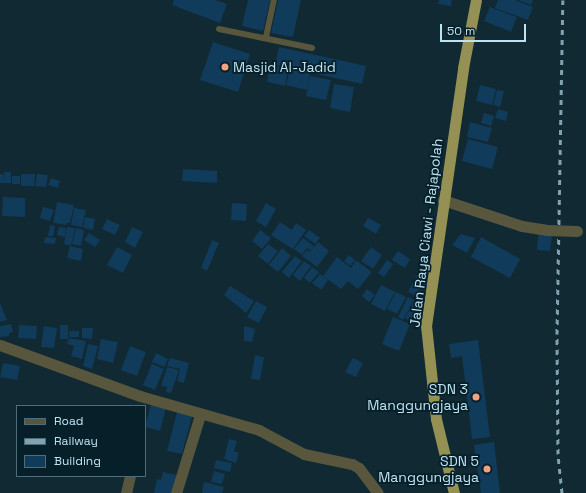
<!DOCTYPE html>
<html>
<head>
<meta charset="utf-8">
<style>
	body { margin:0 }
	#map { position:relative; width:586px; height:493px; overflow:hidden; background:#102932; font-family:"Space Grotesk",sans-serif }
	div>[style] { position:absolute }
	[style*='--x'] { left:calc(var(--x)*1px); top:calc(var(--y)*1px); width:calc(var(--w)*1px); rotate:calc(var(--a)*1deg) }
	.building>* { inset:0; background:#113b5a }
	.service>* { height:6px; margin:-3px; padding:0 3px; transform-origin:3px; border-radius:3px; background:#58573d }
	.minor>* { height:11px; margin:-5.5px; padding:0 5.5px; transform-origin:5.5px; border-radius:5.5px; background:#58573d }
	.trunk>* { height:11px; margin:-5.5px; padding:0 5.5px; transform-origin:5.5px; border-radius:5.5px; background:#959054 }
	.rail>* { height:3px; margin-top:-1.5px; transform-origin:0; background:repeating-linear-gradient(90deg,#81a2b0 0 5px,transparent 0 10px) }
	.minor-bridge>* { height:11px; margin:-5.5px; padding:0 5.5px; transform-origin:5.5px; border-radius:5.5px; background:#58573d }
	.dots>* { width:11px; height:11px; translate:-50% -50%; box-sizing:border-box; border:2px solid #061f28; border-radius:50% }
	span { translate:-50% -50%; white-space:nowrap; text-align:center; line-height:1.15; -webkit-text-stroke:3.5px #061f28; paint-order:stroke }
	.poi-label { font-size:14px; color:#bde2f2 }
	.left { translate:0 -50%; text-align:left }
	.right { translate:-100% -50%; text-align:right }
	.street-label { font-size:14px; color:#bde2f2 }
	.legend { position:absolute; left:16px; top:405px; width:130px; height:72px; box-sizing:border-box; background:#061f28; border:1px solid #4f6d79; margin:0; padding:5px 7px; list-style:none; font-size:12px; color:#bde2f2 }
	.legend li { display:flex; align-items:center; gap:8px; height:20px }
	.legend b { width:20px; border:1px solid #4f6d79 }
	.scale { position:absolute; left:440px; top:24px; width:86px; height:18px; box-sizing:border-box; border:2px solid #bde2f2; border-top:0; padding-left:5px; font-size:12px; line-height:14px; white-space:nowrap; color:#bde2f2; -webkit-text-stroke:3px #061f28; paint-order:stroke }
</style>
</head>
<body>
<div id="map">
	<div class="building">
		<div style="clip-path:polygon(174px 0,216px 0,227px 4px,220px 23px,172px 5px)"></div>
		<div style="clip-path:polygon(248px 0,270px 0,263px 31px,242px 26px)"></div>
		<div style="clip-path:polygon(278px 0,301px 0,293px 37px,271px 33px)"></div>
		<div style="clip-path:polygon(439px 0,452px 0,451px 6px,438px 4px)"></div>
		<div style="clip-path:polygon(498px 0,515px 0,533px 7px,528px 20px,495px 8px)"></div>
		<div style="clip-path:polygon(518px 0,533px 0,531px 5px)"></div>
		<div style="clip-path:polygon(490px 7px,517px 17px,511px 32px,484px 21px)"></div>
		<div style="clip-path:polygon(213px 42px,250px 54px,238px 92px,200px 80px)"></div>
		<div style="clip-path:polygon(279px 47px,366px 66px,362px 84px,275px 65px)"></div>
		<div style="clip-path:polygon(270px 65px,288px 69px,285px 86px,267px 82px)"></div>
		<div style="clip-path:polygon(290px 69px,310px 74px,307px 90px,286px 85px)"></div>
		<div style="clip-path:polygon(310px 76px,331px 80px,326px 100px,306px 96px)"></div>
		<div style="clip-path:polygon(334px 84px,354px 87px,350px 112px,330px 108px)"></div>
		<div style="clip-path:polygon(480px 85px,496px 89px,492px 105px,476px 101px)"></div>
		<div style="clip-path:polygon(497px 90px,504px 91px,500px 107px,493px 105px)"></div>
		<div style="clip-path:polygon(498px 109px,508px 112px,506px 121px,495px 118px)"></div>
		<div style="clip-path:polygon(484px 113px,494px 116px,491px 126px,481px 123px)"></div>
		<div style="clip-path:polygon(470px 122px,492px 128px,488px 142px,467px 137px)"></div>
		<div style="clip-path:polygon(468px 139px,498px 147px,492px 169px,462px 161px)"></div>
		<div style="clip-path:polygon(183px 169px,217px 171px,217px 183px,182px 181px)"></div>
		<div style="clip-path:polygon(4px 172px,11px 172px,11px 183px,3px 183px)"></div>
		<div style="clip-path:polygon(0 174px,3px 174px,3px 183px,0 183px)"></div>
		<div style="clip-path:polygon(21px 174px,35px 174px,34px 186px,21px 186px)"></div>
		<div style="clip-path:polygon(37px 174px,48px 175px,46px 187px,35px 186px)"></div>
		<div style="clip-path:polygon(12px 176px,20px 176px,20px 184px,12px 184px)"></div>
		<div style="clip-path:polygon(51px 178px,60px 181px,58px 188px,48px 185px)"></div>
		<div style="clip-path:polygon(3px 197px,25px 198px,25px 217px,2px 216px)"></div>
		<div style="clip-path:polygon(57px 202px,74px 205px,70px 223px,67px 223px,66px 225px,53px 223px)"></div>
		<div style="clip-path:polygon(232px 203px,247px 204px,246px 221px,231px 220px)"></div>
		<div style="clip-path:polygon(266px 203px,276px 209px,266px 227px,256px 221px)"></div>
		<div style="clip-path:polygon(43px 207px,54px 210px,50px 221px,40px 218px)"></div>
		<div style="clip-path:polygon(74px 208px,86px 210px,82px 227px,71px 225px)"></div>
		<div style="clip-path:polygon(85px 217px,95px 219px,93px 230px,83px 228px)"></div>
		<div style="clip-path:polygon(368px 218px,381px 225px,376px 234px,363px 226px)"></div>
		<div style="clip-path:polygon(107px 219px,120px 225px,115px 235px,102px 229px)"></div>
		<div style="clip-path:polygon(280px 222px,292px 230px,296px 223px,306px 230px,293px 249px,271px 235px)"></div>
		<div style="clip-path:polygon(50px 225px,55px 226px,53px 236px,48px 236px)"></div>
		<div style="clip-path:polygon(59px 227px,66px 228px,65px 237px,57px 235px)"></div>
		<div style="clip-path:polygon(67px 227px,75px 228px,71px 246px,64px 244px)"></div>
		<div style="clip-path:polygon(132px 227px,143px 232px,135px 248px,125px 242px)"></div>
		<div style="clip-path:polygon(76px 228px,84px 230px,81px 246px,72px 244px)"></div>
		<div style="clip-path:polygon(260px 230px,271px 238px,262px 249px,252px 241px)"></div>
		<div style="clip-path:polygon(309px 230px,320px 238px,315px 244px,304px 236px)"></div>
		<div style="clip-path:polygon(89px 233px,100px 240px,95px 247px,84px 240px)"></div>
		<div style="clip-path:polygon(461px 234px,475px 238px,467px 253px,452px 245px)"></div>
		<div style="clip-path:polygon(538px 235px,552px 236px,550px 251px,537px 250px)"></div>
		<div style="clip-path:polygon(45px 237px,56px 238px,55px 244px,44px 243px)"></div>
		<div style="clip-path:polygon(481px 237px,520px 259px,510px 278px,471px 257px)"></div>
		<div style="clip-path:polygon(303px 238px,314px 246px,311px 251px,307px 248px,302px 255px,294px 249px)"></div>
		<div style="clip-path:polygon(212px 240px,219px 243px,207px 271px,201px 268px)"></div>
		<div style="clip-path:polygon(318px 242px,329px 251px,317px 267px,302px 256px,307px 250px,310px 252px)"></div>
		<div style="clip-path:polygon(268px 244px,278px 251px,268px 264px,258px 256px)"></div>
		<div style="clip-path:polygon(70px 246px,83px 249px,81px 261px,67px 258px)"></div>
		<div style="clip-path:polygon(117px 247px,132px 255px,123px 273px,107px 265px)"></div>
		<div style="clip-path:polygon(371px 247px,382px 255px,373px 269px,361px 261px)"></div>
		<div style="clip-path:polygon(282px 248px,291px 256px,278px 272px,269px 265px)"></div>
		<div style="clip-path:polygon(398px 251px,410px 259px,405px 268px,392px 260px)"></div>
		<div style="clip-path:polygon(349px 255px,355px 260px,350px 266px,344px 261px)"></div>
		<div style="clip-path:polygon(295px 256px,302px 261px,289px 278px,282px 272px)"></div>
		<div style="clip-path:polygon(337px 257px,351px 268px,356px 260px,372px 272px,358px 289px,348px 281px,341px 289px,323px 276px)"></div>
		<div style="clip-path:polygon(387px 260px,393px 264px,384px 277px,378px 273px)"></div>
		<div style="clip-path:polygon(304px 261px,311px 266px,300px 281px,293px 275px)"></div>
		<div style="clip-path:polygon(312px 267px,319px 272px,310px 283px,304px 278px)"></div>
		<div style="clip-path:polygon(420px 269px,428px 273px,416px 296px,408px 292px)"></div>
		<div style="clip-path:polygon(320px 274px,328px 280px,321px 290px,312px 283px)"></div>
		<div style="clip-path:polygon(427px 277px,432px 279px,426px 290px,421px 288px)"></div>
		<div style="clip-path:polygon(381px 285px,395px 292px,385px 311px,371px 304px)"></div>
		<div style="clip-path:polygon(230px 286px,254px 301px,246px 313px,224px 295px)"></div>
		<div style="clip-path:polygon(367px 289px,375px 295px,369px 302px,362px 296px)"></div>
		<div style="clip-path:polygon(396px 292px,406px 297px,397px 314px,387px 309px)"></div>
		<div style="clip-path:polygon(408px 297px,414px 300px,403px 320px,398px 317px)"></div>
		<div style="clip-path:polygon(416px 298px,422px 301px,411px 321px,405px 318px)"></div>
		<div style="clip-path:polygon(256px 301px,267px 307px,259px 323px,247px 317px)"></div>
		<div style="clip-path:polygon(0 303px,7px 320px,0 322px)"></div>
		<div style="clip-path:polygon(393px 317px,410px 324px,399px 351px,382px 344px)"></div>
		<div style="clip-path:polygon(11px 324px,13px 332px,9px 333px,9px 336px,0 337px,0 326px)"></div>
		<div style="clip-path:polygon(19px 325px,37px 326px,36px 339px,18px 338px)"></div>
		<div style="clip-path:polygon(60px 325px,68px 325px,68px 339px,60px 339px)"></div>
		<div style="clip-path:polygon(44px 326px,57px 328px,54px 348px,41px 347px)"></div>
		<div style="clip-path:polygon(244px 326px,255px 329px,252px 342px,244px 341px)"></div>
		<div style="clip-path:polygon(82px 328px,93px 328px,92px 339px,82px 338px)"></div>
		<div style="clip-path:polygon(69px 331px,79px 331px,79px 337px,69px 337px)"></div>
		<div style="clip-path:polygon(69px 338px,86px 341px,82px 359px,71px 356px,74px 346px,67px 344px)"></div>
		<div style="clip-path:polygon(101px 339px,118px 342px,113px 363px,97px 359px)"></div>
		<div style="clip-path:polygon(478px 340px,490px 437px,472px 439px,462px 356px,451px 358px,449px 344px)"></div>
		<div style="clip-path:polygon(88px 344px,98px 346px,92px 369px,83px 366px)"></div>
		<div style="clip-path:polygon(130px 346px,146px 352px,137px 376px,121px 370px)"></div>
		<div style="clip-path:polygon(156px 353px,168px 359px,164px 367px,152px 362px)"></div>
		<div style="clip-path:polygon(255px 355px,264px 357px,260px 380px,251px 379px)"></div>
		<div style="clip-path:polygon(170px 358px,189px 363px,184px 383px,177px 381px,180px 369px,167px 366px)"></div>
		<div style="clip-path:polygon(353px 358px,363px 363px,356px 377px,345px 372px)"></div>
		<div style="clip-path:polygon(3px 363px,20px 366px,17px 380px,0 377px)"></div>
		<div style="clip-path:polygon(152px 364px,164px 369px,155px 390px,143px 385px)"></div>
		<div style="clip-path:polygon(167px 367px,179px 370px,171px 393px,166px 392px,167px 387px,161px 386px)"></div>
		<div style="clip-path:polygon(151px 404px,166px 408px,160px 431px,145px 427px)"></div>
		<div style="clip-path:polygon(177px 412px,192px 416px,182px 454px,167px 451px)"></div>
		<div style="clip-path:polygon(229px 439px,237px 441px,234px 451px,239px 453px,236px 463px,224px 459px)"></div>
		<div style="clip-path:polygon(494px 442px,500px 493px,481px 493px,474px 445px)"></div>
		<div style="clip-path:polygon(216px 460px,232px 463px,230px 472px,214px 468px)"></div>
		<div style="clip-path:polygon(214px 471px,225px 474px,222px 484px,211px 482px)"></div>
		<div style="clip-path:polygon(163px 472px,177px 475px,173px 493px,154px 493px,157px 479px,161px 480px)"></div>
		<div style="clip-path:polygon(204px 482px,224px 487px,222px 493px,202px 493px)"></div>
	</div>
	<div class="service">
		<div style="--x:219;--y:29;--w:95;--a:11.5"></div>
		<div style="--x:266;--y:37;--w:38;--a:-78"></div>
	</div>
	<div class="minor">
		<div style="--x:443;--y:200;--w:83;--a:18.2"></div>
		<div style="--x:522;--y:226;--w:24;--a:9"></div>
		<div style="--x:0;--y:345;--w:149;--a:20"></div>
		<div style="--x:140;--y:396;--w:124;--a:15.9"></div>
		<div style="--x:259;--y:430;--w:51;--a:28.1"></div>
		<div style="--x:304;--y:454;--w:49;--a:11.8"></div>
		<div style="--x:352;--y:464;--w:8;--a:30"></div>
		<div style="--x:359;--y:468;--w:31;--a:53"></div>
		<div style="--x:126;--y:493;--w:17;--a:-77"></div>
		<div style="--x:176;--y:493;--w:82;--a:-72.9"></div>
	</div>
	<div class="trunk">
		<div style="--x:454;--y:493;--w:76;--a:-103.7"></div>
		<div style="--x:436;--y:419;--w:94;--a:-96.1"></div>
		<div style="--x:426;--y:326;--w:261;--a:-81.8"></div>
		<div style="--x:463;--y:68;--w:69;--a:-79.2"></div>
	</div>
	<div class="rail">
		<div style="--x:562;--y:493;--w:39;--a:-96"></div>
		<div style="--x:558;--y:454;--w:120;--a:-90.5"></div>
		<div style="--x:557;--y:334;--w:334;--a:-89"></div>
	</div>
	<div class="minor-bridge">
		<div style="--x:546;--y:230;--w:31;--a:2"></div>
	</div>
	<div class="dots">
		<div style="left:225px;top:67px;background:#f1a17d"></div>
		<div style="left:476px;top:397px;background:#f1a17d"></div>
		<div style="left:487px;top:469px;background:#f1a17d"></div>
	</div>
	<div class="poi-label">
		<span class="left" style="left:233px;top:67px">Masjid Al-Jadid</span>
		<span class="right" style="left:468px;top:397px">SDN 3<br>Manggungjaya</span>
		<span class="right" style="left:479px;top:469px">SDN 5<br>Manggungjaya</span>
	</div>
	<div class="street-label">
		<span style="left:426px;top:233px;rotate:-83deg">Jalan Raya Ciawi - Rajapolah</span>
	</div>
	<ul class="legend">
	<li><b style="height:5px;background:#58573d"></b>Road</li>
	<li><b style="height:5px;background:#81a2b0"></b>Railway</li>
	<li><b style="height:11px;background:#113b5a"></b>Building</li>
	</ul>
	<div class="scale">50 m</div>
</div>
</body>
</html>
